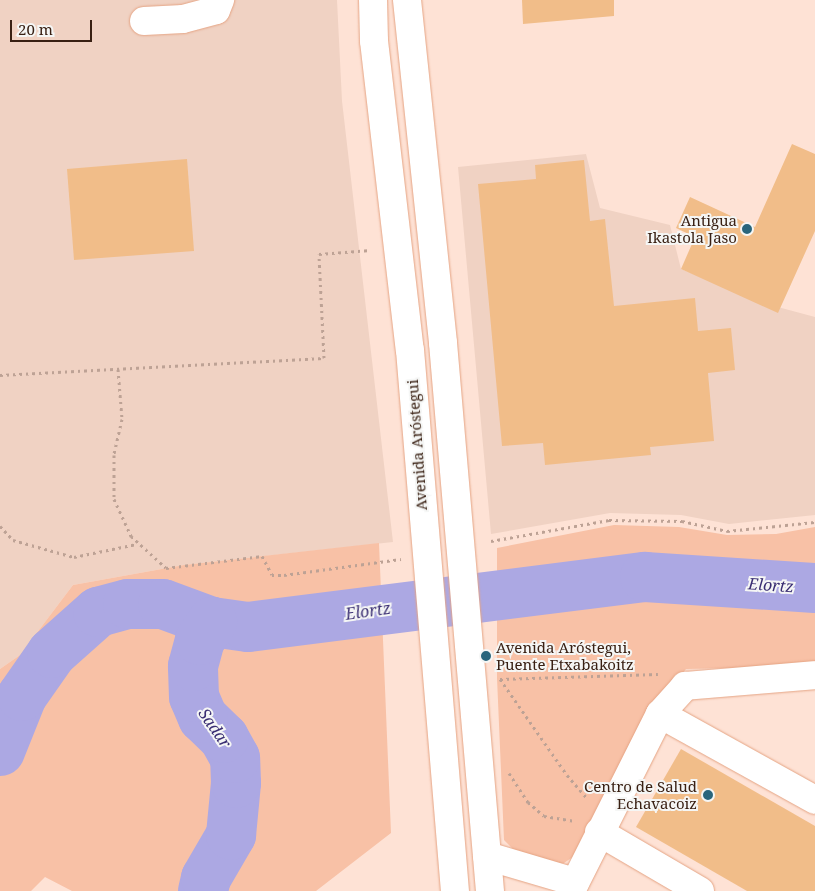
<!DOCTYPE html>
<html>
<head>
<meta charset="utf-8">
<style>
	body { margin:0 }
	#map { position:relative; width:815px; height:891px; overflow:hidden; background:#fee2d5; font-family:"Noto Serif",serif }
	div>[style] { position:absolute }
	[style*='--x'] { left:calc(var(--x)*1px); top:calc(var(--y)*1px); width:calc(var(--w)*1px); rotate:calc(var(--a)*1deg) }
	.built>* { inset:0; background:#f0d2c3 }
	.green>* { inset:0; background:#f8c1a6 }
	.river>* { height:50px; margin:-25px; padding:0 25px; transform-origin:25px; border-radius:25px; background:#aca8e3 }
	.building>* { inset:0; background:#f1bd89 }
	.path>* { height:3px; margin-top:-1.5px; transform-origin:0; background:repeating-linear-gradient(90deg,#bda295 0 2.5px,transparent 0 6.5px) }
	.roads { filter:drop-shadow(0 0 1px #e5a484) drop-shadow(0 0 1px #e5a484) }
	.minor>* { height:28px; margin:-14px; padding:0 14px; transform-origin:14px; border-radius:14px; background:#fff }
	.major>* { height:28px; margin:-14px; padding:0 14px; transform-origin:14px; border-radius:14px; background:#fff }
	.dots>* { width:14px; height:14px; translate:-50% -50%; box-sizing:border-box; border:2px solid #f5f6f5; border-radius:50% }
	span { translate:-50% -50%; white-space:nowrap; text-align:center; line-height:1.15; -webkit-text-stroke:4px #f5f6f5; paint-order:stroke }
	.poi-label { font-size:15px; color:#392013 }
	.right { translate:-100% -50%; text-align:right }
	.left { translate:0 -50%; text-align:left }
	.street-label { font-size:15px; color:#392013 }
	.water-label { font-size:16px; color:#392d72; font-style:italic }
	.scale { position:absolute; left:10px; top:20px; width:82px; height:22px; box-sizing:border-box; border:2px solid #392013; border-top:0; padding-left:6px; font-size:15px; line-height:18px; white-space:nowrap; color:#392013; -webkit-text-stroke:4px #f5f6f5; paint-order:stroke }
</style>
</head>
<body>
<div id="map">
	<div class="built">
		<div style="clip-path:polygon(0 0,337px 0,342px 101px,393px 542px,184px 565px,73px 585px,20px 655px,0 669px)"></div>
		<div style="clip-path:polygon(586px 154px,600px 208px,670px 225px,681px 269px,763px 303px,815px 317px,815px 515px,729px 524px,681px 515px,610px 513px,491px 534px,458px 167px)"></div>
	</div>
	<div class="green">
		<div style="clip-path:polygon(614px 525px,679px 527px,727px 535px,776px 534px,815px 527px,815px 666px,686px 669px,671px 687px,577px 854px,564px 863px,543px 868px,518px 854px,504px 840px,497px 678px,497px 548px)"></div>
		<div style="clip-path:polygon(379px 543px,391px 833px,316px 891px,72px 891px,45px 877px,31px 891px,0 891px,0 669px,20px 655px,73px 585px,184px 565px)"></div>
	</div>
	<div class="river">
		<div style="--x:0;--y:751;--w:59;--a:-68.2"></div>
		<div style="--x:22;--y:696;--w:52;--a:-55.1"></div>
		<div style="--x:52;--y:653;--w:62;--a:-41.7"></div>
		<div style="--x:98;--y:612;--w:31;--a:-15"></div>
		<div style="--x:128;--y:604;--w:35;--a:0"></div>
		<div style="--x:163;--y:604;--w:52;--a:20.2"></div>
		<div style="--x:212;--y:622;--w:36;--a:8"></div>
		<div style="--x:248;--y:627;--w:400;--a:-7.2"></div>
		<div style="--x:645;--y:577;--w:170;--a:3.7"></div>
		<div style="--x:203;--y:891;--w:13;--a:-77"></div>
		<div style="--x:206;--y:878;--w:50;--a:-59.8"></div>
		<div style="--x:231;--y:835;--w:52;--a:-84.5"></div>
		<div style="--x:236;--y:783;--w:25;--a:-92"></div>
		<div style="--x:235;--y:758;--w:23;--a:-119"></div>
		<div style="--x:224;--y:738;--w:29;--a:-136"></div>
		<div style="--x:203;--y:718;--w:23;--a:-113"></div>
		<div style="--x:194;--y:697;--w:31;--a:-92"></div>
		<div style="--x:193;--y:666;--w:27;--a:-75"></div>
		<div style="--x:200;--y:640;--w:22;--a:-56"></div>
	</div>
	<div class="building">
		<div style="clip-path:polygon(522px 0,614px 0,614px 16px,523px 24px)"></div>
		<div style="clip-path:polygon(792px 144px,815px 154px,815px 231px,778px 313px,681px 269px,695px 237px,676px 228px,690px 197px,755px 227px)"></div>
		<div style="clip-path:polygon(187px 159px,194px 251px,74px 260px,67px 169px)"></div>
		<div style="clip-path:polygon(584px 160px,590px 221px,605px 219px,614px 306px,695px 298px,698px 331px,731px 328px,735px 370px,708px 373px,714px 441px,650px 447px,651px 455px,545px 465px,543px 443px,502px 446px,478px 184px,536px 179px,535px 165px)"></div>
		<div style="clip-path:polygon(681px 749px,815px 826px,815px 891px,747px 891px,636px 827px)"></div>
	</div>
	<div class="path">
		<div style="--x:118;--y:369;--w:50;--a:85.4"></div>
		<div style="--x:122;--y:419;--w:37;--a:103"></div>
		<div style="--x:114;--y:455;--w:44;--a:90"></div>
		<div style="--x:114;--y:499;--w:41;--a:65.3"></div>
		<div style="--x:131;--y:536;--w:47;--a:42.4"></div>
		<div style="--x:166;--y:568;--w:97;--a:-7.1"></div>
		<div style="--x:262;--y:556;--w:21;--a:62"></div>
		<div style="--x:272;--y:575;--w:12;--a:0"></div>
		<div style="--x:284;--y:575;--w:118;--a:-7.8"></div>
		<div style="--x:0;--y:375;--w:324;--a:-3"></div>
		<div style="--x:324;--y:358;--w:104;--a:-92.8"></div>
		<div style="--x:319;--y:254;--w:52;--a:-4.4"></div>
		<div style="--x:0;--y:526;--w:19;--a:47"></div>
		<div style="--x:13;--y:540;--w:63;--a:15.6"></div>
		<div style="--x:74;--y:557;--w:64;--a:-11.7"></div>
		<div style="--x:491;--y:541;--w:120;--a:-10.1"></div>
		<div style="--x:609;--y:520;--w:73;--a:0.8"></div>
		<div style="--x:682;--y:521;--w:46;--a:12.5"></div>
		<div style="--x:727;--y:531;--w:88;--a:-5.8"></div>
		<div style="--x:500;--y:679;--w:117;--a:55.1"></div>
		<div style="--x:567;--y:775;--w:32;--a:49"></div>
		<div style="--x:500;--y:679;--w:158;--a:-1.8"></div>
		<div style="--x:509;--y:773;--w:35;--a:57"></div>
		<div style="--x:528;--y:802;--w:21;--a:41"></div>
		<div style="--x:544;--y:816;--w:30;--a:9"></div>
	</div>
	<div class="roads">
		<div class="minor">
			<div style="--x:144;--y:21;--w:39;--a:-3"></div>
			<div style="--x:183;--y:19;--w:34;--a:-15"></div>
			<div style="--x:216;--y:10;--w:11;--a:-68"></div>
			<div style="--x:660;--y:714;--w:177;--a:29"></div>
			<div style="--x:599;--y:832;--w:117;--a:30.3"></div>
			<div style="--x:487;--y:856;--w:92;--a:16.5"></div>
			<div style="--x:571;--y:891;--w:198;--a:-63.3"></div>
			<div style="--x:660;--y:714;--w:38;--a:-48"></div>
			<div style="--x:685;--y:686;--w:130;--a:-4.8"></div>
		</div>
		<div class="major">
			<div style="--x:373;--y:0;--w:41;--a:88.6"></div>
			<div style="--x:374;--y:41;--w:311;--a:83.4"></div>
			<div style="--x:410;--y:350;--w:543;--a:85.25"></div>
			<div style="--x:407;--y:0;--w:345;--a:84"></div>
			<div style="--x:443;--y:343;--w:550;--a:85.1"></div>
		</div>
	</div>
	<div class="dots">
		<div style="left:747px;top:229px;background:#29657c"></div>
		<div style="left:486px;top:656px;background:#29657c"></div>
		<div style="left:708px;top:795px;background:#29657c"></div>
	</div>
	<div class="poi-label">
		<span class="right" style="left:737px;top:229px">Antigua<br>Ikastola Jaso</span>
		<span class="left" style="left:496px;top:656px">Avenida Aróstegui,<br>Puente Etxabakoitz</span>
		<span class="right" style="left:697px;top:795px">Centro de Salud<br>Echavacoiz</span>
	</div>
	<div class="street-label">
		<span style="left:417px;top:445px;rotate:-94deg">Avenida Aróstegui</span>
	</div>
	<div class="water-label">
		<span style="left:771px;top:585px;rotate:4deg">Elortz</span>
		<span style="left:368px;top:611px;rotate:-8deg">Elortz</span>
		<span style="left:215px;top:728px;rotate:55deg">Sadar</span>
	</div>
	<div class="scale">20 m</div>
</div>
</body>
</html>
